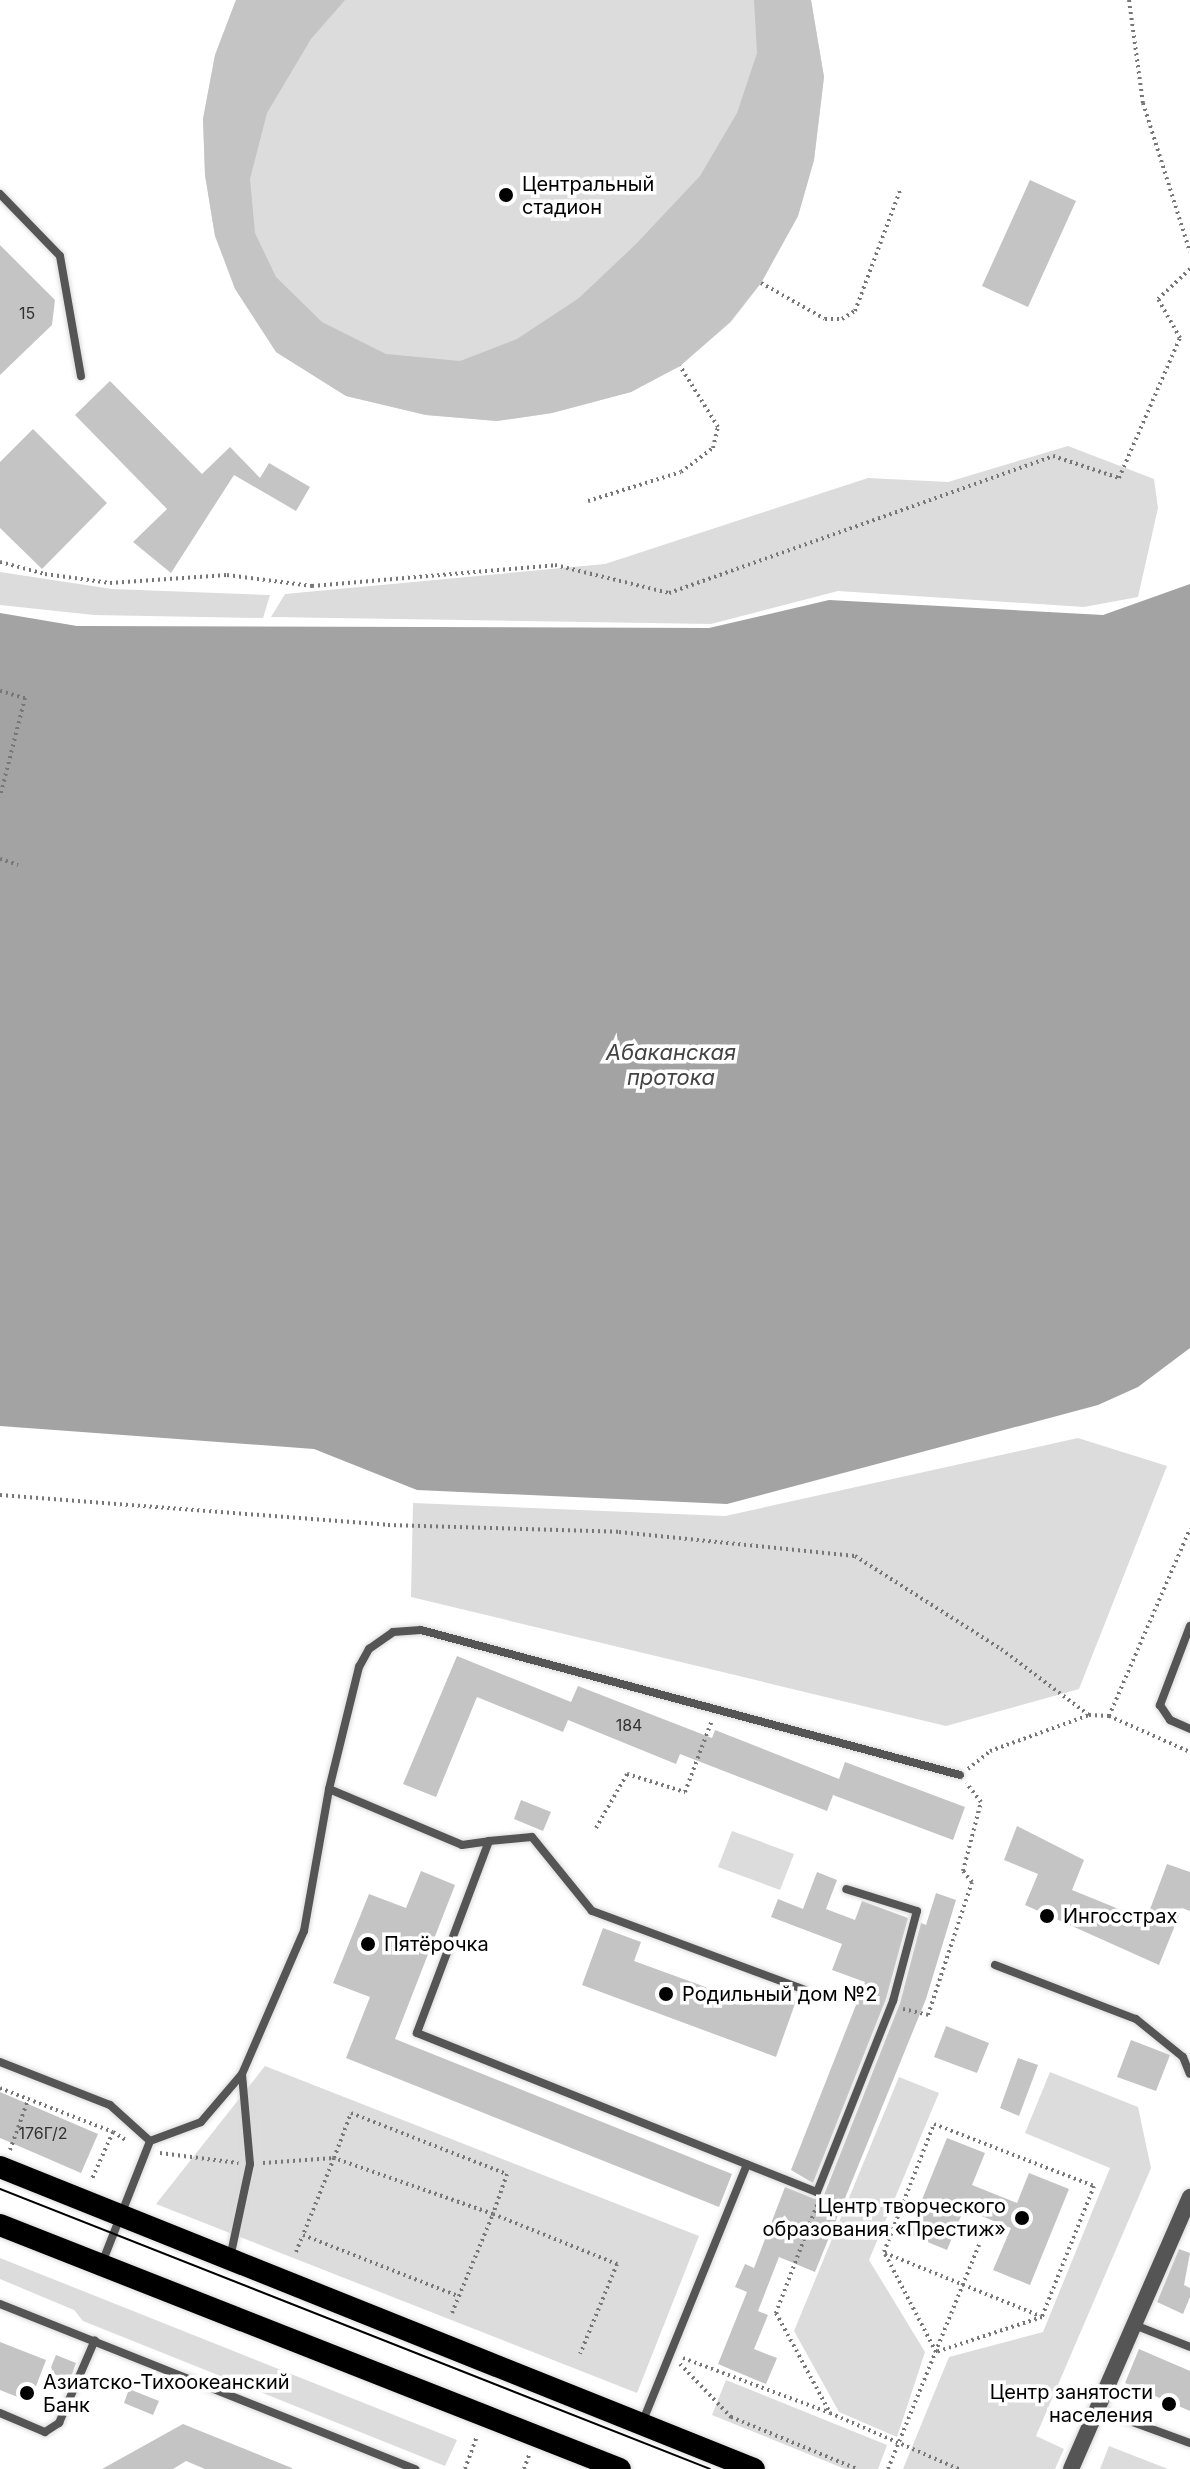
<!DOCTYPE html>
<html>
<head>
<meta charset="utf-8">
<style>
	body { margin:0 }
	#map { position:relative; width:1190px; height:2469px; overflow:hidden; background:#fff; font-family:Inter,sans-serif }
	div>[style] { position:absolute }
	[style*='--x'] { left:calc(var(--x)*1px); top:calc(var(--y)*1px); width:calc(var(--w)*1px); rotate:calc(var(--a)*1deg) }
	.green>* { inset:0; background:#dcdcdc }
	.water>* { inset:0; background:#a3a3a3 }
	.building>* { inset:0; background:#c4c4c4 }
	.path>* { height:4px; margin-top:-2px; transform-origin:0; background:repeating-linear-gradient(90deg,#777 0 2px,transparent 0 6px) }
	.roads { filter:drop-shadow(0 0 2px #dbdbdb) drop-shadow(0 0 2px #dbdbdb) }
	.service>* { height:8px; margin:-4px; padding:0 4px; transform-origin:4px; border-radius:4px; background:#555 }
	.minor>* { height:16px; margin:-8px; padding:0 8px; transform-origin:8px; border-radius:8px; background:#555 }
	.trunk>* { height:22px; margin:-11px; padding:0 11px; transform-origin:11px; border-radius:11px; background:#000 }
	.tram>* { height:2px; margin:-1px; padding:0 1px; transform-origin:1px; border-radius:1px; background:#000 }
	.dots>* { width:22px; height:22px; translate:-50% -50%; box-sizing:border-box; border:4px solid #fff; border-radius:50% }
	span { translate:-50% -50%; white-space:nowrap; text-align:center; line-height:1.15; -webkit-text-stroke:7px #fff; paint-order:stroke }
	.number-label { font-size:16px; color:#313131 }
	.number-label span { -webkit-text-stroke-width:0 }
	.poi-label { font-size:20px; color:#000 }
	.left { translate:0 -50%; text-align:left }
	.right { translate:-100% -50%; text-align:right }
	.water-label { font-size:22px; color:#444; font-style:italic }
</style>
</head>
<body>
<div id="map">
	<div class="green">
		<div style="clip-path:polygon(236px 0,811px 0,824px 77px,814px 160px,798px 216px,761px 283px,731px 322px,680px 366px,631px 392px,552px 413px,497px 421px,426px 415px,346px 396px,276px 352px,215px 236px,205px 175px,203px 119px,215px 55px)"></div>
		<div style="clip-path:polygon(1068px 446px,1154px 479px,1158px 508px,1138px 597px,1084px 607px,838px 591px,711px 624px,271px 617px,285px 594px,605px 564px,868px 478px,948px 482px)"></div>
		<div style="clip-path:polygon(0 572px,112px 589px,270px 595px,263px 618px,94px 615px,0 605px)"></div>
		<div style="clip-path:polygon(1078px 1438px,1167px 1466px,1079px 1689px,946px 1726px,411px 1597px,413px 1503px,725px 1516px)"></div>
		<div style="clip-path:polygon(732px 1831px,794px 1854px,780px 1890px,718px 1867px)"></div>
		<div style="clip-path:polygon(265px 2066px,699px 2236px,637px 2393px,156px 2204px)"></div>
		<div style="clip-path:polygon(1050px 2072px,1138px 2107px,1151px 2168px,1036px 2436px,1064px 2449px,1055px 2469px,903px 2469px,949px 2357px,1043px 2332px,1110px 2168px,1025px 2133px)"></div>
		<div style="clip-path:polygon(899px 2077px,939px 2093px,869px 2260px,925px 2352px,897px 2437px,839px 2412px,794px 2331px)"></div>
		<div style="clip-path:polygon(0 2258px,457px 2440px,445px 2466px,83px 2321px,74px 2310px,0 2279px)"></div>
		<div style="clip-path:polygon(726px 2380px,887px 2445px,878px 2469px,845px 2469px,712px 2415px)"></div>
		<div style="clip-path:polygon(1109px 2446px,1168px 2469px,1100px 2469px)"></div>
	</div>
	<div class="water">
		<div style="clip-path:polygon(1190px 584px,1190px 1348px,1138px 1387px,1098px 1405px,727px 1504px,417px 1490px,314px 1449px,0 1426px,0 613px,77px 626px,709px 628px,829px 600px,1103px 615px)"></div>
	</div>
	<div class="building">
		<div style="clip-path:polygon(236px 0,345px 0,311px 39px,267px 113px,250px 179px,255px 233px,276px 277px,322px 322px,386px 354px,460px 361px,517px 339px,579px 298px,636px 244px,700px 176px,737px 113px,757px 53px,754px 0,811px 0,824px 77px,814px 160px,798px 216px,761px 283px,730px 322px,680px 366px,631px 392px,552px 413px,497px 421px,426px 415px,346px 396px,276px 352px,235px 289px,215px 236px,205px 175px,203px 119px,215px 55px)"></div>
		<div style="clip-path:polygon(1030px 180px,1076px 201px,1028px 307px,982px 286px)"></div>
		<div style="clip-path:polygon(0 245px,55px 300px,52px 325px,0 375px)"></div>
		<div style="clip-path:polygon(110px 381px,202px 474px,230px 447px,260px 478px,269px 463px,310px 487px,296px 511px,234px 475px,171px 573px,133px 542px,167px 509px,75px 415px)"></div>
		<div style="clip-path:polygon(33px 429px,107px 503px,42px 569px,0 528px,0 462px)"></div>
		<div style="clip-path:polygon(457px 1656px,571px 1702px,578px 1686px,712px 1738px,715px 1730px,839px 1779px,845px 1762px,965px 1807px,953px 1840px,833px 1795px,827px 1811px,680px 1754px,676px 1764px,568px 1720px,563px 1732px,477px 1697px,436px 1797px,403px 1784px)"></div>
		<div style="clip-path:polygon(521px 1800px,551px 1812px,543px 1831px,514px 1819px)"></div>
		<div style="clip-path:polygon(1017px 1826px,1084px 1860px,1072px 1890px,1146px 1920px,1167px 1864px,1190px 1872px,1190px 1911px,1182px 1908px,1159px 1965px,1025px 1905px,1038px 1874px,1004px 1860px)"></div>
		<div style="clip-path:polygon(421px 1871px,455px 1885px,395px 2039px,732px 2174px,719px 2207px,346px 2058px,370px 1997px,333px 1983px,369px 1894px,406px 1908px)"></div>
		<div style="clip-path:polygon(817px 1872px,837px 1880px,826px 1909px,855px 1920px,862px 1901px,908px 1918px,886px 1999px,813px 2183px,791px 2170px,865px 1982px,832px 1970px,842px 1944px,771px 1917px,778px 1899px,803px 1909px)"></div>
		<div style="clip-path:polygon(936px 1893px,956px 1900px,926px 1999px,815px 2272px,779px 2257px,758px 2311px,768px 2315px,754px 2349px,777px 2358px,766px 2384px,718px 2364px,747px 2292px,735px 2287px,745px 2264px,754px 2268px,785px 2187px,815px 2199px,824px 2195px,900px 2003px,921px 1923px,926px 1925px)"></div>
		<div style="clip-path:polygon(603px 1928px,641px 1942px,634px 1961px,755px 2005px,761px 1988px,796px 2001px,776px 2057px,582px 1985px)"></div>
		<div style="clip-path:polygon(946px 2026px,989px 2043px,977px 2073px,934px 2057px)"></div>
		<div style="clip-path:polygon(1131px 2040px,1170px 2055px,1156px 2091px,1117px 2077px)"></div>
		<div style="clip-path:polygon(1018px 2058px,1038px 2065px,1019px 2116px,1000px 2108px)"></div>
		<div style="clip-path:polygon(0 2092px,98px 2134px,81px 2173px,0 2138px)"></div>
		<div style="clip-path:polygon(947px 2138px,985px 2153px,972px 2185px,1017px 2203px,1029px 2173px,1069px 2189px,1030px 2285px,993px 2270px,1011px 2228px,964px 2209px,947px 2250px,908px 2234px)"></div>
		<div style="clip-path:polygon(1179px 2249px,1190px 2253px,1184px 2285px,1190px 2288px,1190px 2297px,1183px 2314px,1157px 2302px)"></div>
		<div style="clip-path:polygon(0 2342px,46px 2360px,30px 2402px,0 2390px)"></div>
		<div style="clip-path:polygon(1139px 2349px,1190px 2371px,1190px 2411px,1125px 2383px)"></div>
		<div style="clip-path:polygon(56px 2355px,76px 2363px,70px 2380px,49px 2372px)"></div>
		<div style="clip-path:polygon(129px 2389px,159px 2401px,153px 2415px,124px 2403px)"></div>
		<div style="clip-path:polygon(183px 2424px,292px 2468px,292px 2469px,205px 2469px,186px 2461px,173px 2469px,102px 2469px)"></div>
	</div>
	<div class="path">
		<div style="--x:1129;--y:0;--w:104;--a:82.3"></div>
		<div style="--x:1143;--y:103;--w:156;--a:72.5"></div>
		<div style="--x:761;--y:283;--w:73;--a:29.4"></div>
		<div style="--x:825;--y:319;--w:17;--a:0"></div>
		<div style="--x:842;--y:319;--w:15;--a:-32"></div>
		<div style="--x:855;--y:311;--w:131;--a:-69.5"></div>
		<div style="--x:588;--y:501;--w:97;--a:-17.3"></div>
		<div style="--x:681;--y:472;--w:40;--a:-37"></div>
		<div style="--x:713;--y:448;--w:22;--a:-77"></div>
		<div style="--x:718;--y:427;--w:72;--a:-121.9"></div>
		<div style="--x:0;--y:562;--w:47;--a:14.9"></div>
		<div style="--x:45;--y:574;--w:66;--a:7.9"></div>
		<div style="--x:110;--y:583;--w:117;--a:-3.9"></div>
		<div style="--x:227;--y:575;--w:86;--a:7.4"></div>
		<div style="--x:312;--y:586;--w:244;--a:-4.9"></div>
		<div style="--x:555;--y:565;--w:117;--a:13.8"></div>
		<div style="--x:669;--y:593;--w:408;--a:-19.6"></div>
		<div style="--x:1053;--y:456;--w:70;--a:18.4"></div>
		<div style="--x:1119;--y:478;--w:153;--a:-66.5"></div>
		<div style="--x:1180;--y:338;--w:45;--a:-119.4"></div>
		<div style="--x:1158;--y:299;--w:44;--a:-43.2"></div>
		<div style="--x:0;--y:691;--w:26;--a:16"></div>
		<div style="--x:25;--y:698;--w:102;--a:104.2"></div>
		<div style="--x:0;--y:859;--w:19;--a:18"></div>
		<div style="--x:0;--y:1495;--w:389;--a:4.4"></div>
		<div style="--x:388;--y:1525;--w:231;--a:1.7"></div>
		<div style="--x:619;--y:1532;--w:237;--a:5.8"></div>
		<div style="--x:855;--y:1556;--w:173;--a:32.5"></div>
		<div style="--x:1001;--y:1649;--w:110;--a:36.9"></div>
		<div style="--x:1109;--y:1716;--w:204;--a:-66.6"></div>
		<div style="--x:968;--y:1769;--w:28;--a:-39"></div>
		<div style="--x:990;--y:1751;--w:105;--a:-20"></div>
		<div style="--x:1089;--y:1715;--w:20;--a:3"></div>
		<div style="--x:1109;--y:1716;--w:89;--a:24"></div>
		<div style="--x:596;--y:1828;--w:62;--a:-60.1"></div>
		<div style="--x:627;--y:1774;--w:61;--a:17.2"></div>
		<div style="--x:685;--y:1792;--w:77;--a:-69.4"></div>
		<div style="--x:903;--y:2009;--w:26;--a:13"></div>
		<div style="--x:928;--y:2015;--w:140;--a:-71.7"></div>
		<div style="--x:972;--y:1882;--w:14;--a:-129"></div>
		<div style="--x:963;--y:1871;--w:71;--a:-75.4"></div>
		<div style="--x:981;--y:1802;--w:24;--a:-128"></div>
		<div style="--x:0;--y:2088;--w:121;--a:21.3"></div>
		<div style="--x:113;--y:2132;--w:54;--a:114.2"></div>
		<div style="--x:351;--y:2113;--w:168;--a:21.4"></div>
		<div style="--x:507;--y:2174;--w:42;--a:109.3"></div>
		<div style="--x:493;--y:2214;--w:169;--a:-160.6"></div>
		<div style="--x:334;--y:2158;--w:48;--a:-69.3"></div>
		<div style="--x:934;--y:2124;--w:172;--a:21.2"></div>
		<div style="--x:1094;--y:2186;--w:141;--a:111.7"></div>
		<div style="--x:1042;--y:2317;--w:112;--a:161.7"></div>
		<div style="--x:936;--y:2352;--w:113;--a:-117.5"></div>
		<div style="--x:884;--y:2252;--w:137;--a:-68.7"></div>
		<div style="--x:113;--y:2132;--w:15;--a:32"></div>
		<div style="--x:10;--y:2150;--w:53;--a:-70.2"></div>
		<div style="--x:160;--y:2153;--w:79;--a:7.3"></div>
		<div style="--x:263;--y:2163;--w:71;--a:-4"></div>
		<div style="--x:334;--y:2158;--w:83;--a:111.9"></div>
		<div style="--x:817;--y:2205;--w:116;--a:110.8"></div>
		<div style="--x:776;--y:2313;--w:114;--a:61.6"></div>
		<div style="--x:296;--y:2252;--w:18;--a:-68"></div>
		<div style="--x:303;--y:2235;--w:167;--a:21.5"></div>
		<div style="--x:885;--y:2253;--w:167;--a:22.1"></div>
		<div style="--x:452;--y:2313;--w:107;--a:-67.5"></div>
		<div style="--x:493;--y:2214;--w:134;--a:22"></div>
		<div style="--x:617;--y:2264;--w:97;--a:112.3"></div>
		<div style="--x:683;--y:2358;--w:157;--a:20.5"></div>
		<div style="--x:830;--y:2413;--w:141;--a:23.5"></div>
		<div style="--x:680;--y:2364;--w:74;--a:46.1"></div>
		<div style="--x:731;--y:2417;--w:136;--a:22.4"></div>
		<div style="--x:465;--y:2469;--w:35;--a:-70"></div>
		<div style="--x:524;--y:2469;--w:15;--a:-70"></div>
		<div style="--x:888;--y:2469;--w:242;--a:-67.9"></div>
	</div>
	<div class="roads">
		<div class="service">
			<div style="--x:0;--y:194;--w:86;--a:45.9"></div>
			<div style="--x:60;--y:256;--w:122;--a:80.1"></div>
			<div style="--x:1190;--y:1626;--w:85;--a:110.8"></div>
			<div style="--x:1160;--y:1705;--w:18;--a:56"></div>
			<div style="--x:1170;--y:1720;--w:22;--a:24"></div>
			<div style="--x:329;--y:1789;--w:144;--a:22.8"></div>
			<div style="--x:462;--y:1845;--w:27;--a:-8"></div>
			<div style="--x:489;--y:1841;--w:205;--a:110.6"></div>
			<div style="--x:417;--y:2033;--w:430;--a:21.7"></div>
			<div style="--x:817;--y:2192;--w:206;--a:-68.3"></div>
			<div style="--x:893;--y:2001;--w:93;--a:-75.1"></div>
			<div style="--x:917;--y:1911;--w:74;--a:-162.8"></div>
			<div style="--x:489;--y:1841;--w:43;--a:-5.3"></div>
			<div style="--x:532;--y:1837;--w:95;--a:51"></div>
			<div style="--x:592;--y:1911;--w:227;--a:20.3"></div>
			<div style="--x:995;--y:1965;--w:151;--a:21"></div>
			<div style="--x:1136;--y:2019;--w:60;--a:39"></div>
			<div style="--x:1183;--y:2057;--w:18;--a:68"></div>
			<div style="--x:0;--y:2062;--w:118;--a:21.4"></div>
			<div style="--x:110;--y:2105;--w:54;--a:42"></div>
			<div style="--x:230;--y:2258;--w:96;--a:-78"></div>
			<div style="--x:250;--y:2164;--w:90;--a:-95.1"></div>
			<div style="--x:102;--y:2263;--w:131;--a:-68.5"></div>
			<div style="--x:150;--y:2141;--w:54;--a:-20.4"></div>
			<div style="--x:201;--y:2122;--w:63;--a:-49.5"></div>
			<div style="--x:242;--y:2074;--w:156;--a:-66.6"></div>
			<div style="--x:304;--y:1931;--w:144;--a:-80"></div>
			<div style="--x:329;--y:1789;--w:126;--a:-76.2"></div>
			<div style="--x:359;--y:1667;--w:21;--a:-61"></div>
			<div style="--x:369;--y:1649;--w:29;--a:-35"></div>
			<div style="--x:393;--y:1632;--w:28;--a:-4"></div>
			<div style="--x:421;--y:1630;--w:558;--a:15.06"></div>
			<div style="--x:0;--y:2304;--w:447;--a:21.7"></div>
			<div style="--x:1132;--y:2324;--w:62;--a:21.6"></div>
			<div style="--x:1097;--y:2409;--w:99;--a:20.1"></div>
			<div style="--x:0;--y:2413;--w:49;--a:22.9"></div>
			<div style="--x:45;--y:2432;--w:17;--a:-33"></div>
			<div style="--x:59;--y:2423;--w:90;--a:-66.6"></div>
			<div style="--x:642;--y:2423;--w:279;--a:-67.9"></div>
		</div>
		<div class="minor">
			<div style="--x:1071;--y:2469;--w:297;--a:-66.4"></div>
		</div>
		<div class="trunk">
			<div style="--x:0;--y:2167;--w:812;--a:21.83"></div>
			<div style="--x:0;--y:2225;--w:666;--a:21.48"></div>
		</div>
	</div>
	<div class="tram">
		<div style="--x:0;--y:2189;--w:763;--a:21.52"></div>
	</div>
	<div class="dots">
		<div style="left:506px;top:195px;background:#000"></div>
		<div style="left:1047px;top:1916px;background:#000"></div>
		<div style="left:368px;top:1944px;background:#000"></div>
		<div style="left:666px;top:1994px;background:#000"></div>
		<div style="left:1022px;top:2218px;background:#000"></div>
		<div style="left:27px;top:2393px;background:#000"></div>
		<div style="left:1169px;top:2404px;background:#000"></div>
	</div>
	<div class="number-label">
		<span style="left:27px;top:313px">15</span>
		<span style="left:629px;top:1725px">184</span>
		<span style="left:43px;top:2133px">176Г/2</span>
	</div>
	<div class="poi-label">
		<span class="left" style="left:522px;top:196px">Центральный<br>стадион</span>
		<span class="left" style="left:1063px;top:1916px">Ингосстрах</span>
		<span class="left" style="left:384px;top:1944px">Пятёрочка</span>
		<span class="left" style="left:682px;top:1994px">Родильный дом №2</span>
		<span class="right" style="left:1006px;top:2218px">Центр творческого<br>образования «Престиж»</span>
		<span class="left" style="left:43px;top:2394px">Азиатско-Тихоокеанский<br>Банк</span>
		<span class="right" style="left:1153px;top:2404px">Центр занятости<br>населения</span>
	</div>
	<div class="water-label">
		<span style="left:671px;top:1065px">Абаканская<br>протока</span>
	</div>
</div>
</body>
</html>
